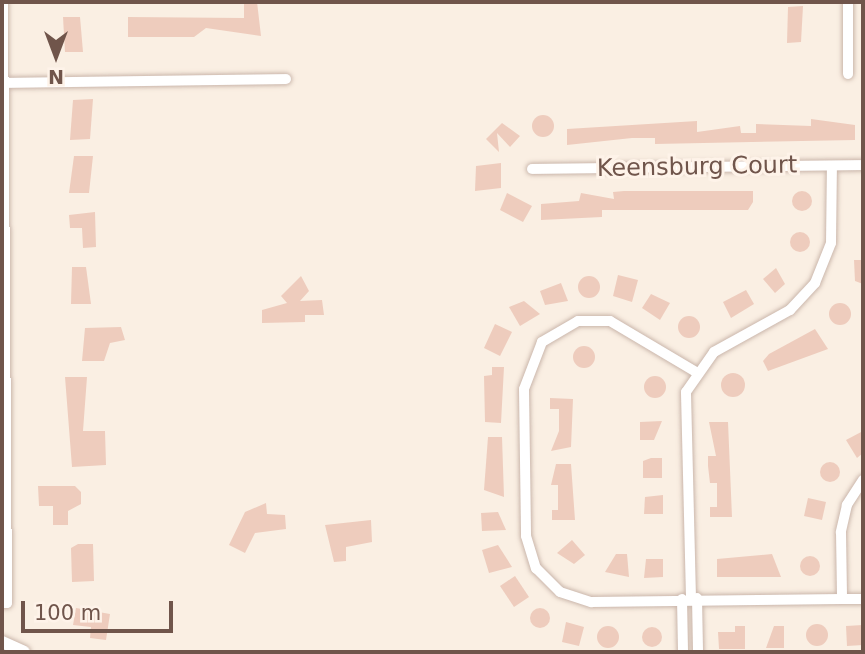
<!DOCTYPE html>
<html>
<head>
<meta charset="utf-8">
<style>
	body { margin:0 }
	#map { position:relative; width:865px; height:654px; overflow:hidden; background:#faefe3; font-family:"DejaVu Sans",sans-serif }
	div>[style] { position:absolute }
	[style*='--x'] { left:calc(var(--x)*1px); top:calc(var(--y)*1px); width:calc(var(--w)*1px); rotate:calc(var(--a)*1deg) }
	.building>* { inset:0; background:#eeccbd }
	.round { border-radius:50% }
	.roads { filter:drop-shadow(0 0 2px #cab6ab) drop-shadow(0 0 2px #cab6ab) }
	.minor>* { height:10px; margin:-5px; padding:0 5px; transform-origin:5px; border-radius:5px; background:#fff }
	.tertiary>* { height:12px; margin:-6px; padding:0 6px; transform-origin:6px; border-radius:6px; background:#fff }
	span { translate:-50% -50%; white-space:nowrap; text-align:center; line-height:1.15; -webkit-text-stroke:6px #fef3e9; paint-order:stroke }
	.street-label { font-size:24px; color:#70554b }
	.frame { position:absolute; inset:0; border:4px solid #70554b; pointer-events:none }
	.north { position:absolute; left:21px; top:21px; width:70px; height:70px; -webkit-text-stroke:5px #fef3e9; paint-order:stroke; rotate:180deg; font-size:19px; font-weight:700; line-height:28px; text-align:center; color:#70554b }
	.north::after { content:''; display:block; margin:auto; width:24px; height:32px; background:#70554b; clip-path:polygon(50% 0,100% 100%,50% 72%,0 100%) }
	.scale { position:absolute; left:21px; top:601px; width:152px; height:32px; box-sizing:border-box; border:4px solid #70554b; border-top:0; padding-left:9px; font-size:21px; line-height:24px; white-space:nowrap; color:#70554b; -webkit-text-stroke:5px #fef3e9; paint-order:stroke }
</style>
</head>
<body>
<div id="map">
	<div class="building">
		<div style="clip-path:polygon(244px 2px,257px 2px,261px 36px,206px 28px,194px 37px,128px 37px,128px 17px,244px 18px)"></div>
		<div style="clip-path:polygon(803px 6px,801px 42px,787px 43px,788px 7px)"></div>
		<div style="clip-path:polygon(63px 17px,80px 17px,83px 52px,65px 52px)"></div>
		<div style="clip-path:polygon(93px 99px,90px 139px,70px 140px,73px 100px)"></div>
		<div class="round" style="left:532px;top:115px;width:22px;height:22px"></div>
		<div style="clip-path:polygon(811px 119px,855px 125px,855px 140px,655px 144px,655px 138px,632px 138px,567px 145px,567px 129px,697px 121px,697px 132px,740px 126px,741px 133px,756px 133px,756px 124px,811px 126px)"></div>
		<div style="clip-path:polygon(502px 123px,520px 136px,510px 147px,497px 133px,499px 152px,486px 139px)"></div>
		<div style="clip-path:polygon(74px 156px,93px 156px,89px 193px,69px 193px)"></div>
		<div style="clip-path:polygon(501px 163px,501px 188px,475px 191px,476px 166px)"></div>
		<div class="round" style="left:792px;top:191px;width:20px;height:20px"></div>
		<div style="clip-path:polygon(624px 191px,753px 191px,753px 202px,748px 210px,602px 210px,602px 217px,541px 220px,541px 204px,579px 201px,581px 193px,614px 199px,613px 192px)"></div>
		<div style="clip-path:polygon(507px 193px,532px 206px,523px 222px,500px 210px)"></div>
		<div style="clip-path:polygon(95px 212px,96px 247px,83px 248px,82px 228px,70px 228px,69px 215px)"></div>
		<div class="round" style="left:790px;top:232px;width:20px;height:20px"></div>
		<div style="clip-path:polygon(854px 260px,863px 260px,863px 284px,855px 281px)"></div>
		<div style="clip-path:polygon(72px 267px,86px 267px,91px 304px,71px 304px)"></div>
		<div style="clip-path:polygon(776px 268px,785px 284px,775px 293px,763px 279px)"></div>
		<div style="clip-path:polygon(618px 275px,638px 280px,632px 302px,613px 296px)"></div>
		<div style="clip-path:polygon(301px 276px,309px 291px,300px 301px,322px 300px,324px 315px,305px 315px,305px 322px,262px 323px,262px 310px,287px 303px,281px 296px)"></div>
		<div class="round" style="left:578px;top:276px;width:22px;height:22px"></div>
		<div style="clip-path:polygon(561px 283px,568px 301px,545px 305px,540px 291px)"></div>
		<div style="clip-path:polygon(746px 290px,754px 304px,731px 318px,723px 302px)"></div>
		<div style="clip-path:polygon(651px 294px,670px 303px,660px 320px,642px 308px)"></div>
		<div style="clip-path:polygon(524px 301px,540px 314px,520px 326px,509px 307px)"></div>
		<div class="round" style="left:829px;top:303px;width:22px;height:22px"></div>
		<div class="round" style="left:678px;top:316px;width:22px;height:22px"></div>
		<div style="clip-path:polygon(495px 324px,512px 332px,500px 356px,484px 348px)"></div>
		<div style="clip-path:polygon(121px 327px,125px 340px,110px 343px,104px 361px,82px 361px,85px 328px)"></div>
		<div style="clip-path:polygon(815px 329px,828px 349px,768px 371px,763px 361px,769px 354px)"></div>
		<div class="round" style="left:573px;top:346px;width:22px;height:22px"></div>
		<div style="clip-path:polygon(492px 367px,504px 367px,501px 423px,485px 422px,484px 376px,492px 375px)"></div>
		<div class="round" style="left:721px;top:373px;width:24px;height:24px"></div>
		<div class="round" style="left:644px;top:376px;width:22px;height:22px"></div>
		<div style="clip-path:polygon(65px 377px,87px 377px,83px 431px,105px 431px,106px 465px,72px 467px)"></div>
		<div style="clip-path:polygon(550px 398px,573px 399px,571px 447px,551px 451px,559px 431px,559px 409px,550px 409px)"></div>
		<div style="clip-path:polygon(662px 421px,654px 440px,640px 440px,640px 422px)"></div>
		<div style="clip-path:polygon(709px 422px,728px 422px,732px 517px,710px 517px,710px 507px,717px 507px,717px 483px,710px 483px,708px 466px,708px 456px,716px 456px)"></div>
		<div style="clip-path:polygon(863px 431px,863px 453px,857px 458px,846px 440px)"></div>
		<div style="clip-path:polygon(488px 437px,502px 437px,504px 497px,484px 490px)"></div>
		<div style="clip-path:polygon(651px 458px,662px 458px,662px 478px,643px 478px,643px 461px)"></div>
		<div class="round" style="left:820px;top:462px;width:20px;height:20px"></div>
		<div style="clip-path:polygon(556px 464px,571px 464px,575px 520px,552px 520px,552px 510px,558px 510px,558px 485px,551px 485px)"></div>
		<div style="clip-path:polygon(38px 486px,75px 486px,81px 492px,81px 504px,68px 511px,68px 525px,53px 525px,53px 506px,39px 506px)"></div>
		<div style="clip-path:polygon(663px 495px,663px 514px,644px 514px,645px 497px)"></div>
		<div style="clip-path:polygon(808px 498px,826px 502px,822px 520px,804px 516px)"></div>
		<div style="clip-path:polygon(266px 503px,267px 514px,285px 515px,286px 529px,255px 533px,245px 553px,229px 545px,245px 512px)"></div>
		<div style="clip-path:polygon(498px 512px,506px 530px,482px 531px,481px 513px)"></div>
		<div style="clip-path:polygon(371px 520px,372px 542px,346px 547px,346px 561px,334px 562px,325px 525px)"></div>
		<div style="clip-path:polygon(572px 540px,585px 555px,574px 564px,557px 553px)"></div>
		<div style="clip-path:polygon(78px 544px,93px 544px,94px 581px,72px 582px,71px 548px)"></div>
		<div style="clip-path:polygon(498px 545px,512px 567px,489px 573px,482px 550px)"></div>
		<div style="clip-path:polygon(616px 554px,627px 554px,629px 577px,605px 572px)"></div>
		<div style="clip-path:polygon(772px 554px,781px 577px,717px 577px,717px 559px)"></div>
		<div class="round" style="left:800px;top:556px;width:20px;height:20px"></div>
		<div style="clip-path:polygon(646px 559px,663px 559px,663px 577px,644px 578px)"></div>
		<div style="clip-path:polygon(515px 576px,529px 597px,514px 607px,500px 586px)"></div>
		<div style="clip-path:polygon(76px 608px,110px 614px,106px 640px,90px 638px,91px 627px,73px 625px)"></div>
		<div class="round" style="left:530px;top:608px;width:20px;height:20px"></div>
		<div style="clip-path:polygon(566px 622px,584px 627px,579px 646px,562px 642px)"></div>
		<div class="round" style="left:806px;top:624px;width:22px;height:22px"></div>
		<div style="clip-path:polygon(863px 625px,863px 645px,847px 646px,846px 626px)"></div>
		<div style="clip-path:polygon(735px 626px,745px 626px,745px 649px,719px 649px,718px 632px,735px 632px)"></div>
		<div style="clip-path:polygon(774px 626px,784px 626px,784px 648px,766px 648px)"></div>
		<div class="round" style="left:597px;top:626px;width:22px;height:22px"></div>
		<div class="round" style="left:642px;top:627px;width:20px;height:20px"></div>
	</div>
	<div class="roads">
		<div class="minor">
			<div style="--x:848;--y:2;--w:72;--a:90"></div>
			<div style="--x:4;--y:83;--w:282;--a:-0.8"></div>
			<div style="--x:532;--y:169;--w:331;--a:-0.7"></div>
			<div style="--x:696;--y:372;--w:100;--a:-149.3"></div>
			<div style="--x:610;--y:321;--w:32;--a:180"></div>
			<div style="--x:578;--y:321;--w:42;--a:149.7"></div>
			<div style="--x:542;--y:342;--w:50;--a:111"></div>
			<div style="--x:524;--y:389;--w:147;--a:89.2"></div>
			<div style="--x:526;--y:536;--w:34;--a:73"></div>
			<div style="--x:536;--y:568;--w:34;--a:45"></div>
			<div style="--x:560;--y:592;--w:33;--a:18"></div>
			<div style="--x:591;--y:602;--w:251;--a:-0.7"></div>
			<div style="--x:863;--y:480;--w:30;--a:123"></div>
			<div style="--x:847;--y:505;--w:28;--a:103"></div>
			<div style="--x:841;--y:532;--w:67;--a:89.1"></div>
			<div style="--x:842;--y:599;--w:21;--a:0"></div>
			<div style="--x:691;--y:598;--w:206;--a:-91.4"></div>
			<div style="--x:686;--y:392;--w:49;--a:-55"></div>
			<div style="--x:714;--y:352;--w:87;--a:-28.9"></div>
			<div style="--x:790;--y:310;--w:37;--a:-47"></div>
			<div style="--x:815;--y:283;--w:43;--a:-68.2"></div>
			<div style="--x:831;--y:243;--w:77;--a:-89.3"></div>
			<div style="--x:697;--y:598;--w:54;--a:88.9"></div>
			<div style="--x:682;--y:599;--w:53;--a:88.9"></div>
			<div style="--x:2;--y:603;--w:5;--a:0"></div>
			<div style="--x:7;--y:603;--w:601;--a:-90.38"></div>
		</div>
		<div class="tertiary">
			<div style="--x:2;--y:642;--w:24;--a:24"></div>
		</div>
	</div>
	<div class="street-label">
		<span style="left:697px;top:167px;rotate:-1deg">Keensburg Court</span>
	</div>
	<div class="frame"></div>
	<div class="north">N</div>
	<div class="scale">100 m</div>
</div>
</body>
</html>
